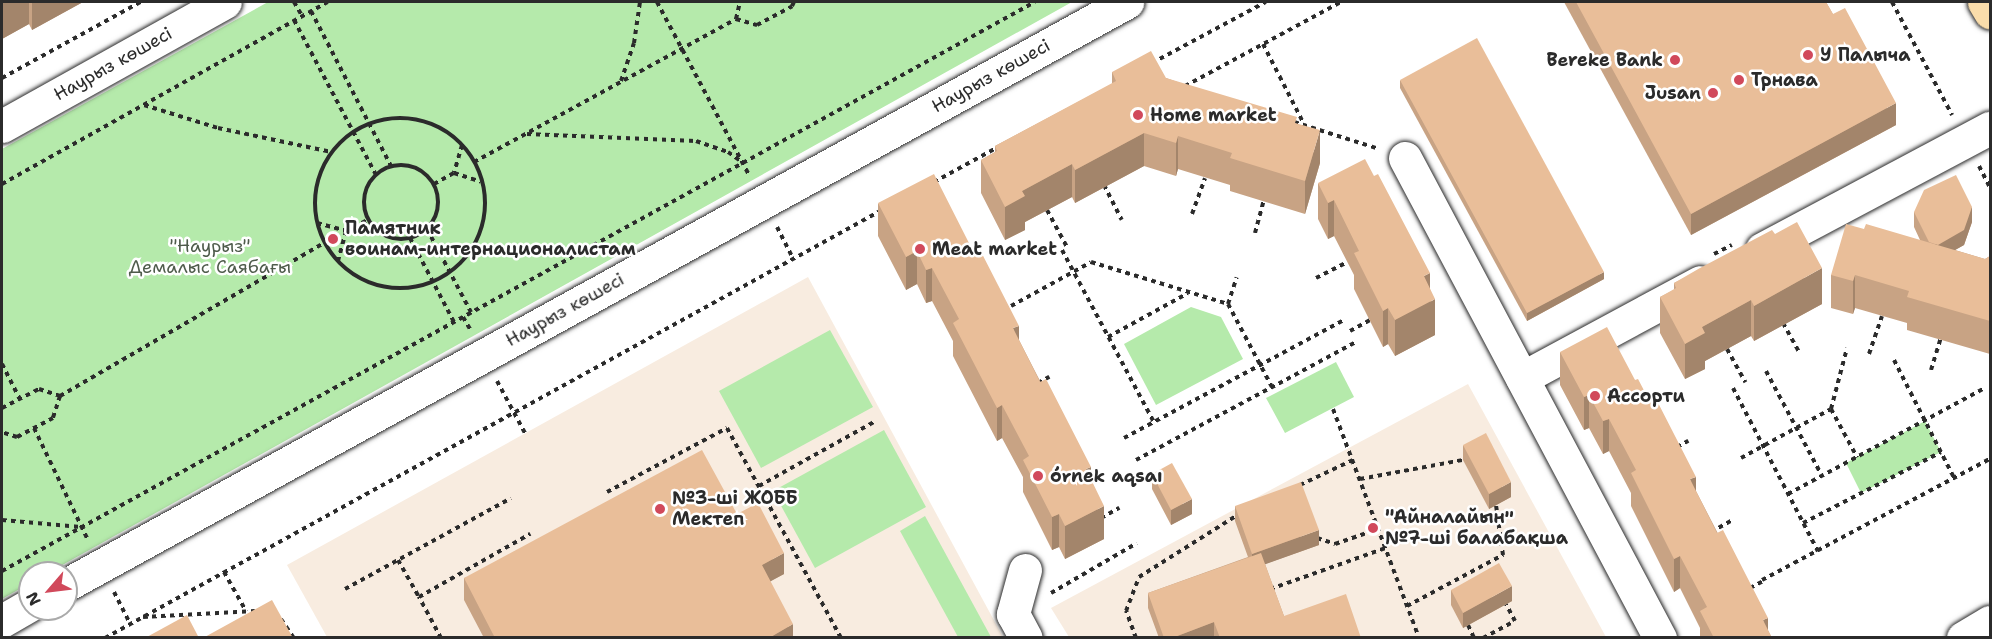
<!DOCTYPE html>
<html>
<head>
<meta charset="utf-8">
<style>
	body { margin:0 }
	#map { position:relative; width:1992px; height:639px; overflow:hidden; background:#fff; font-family:"Shantell Sans",sans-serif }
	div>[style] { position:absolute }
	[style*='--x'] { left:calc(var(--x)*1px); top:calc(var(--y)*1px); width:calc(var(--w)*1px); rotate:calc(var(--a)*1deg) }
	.built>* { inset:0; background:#f8ece0 }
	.green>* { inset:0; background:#b5eaab }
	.path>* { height:4px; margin-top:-2px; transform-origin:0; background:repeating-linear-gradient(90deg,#2b2b2b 0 4.5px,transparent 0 9px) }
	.path>.ring { margin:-2px; padding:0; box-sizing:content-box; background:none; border:4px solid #2b2b2b; border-radius:50% }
	.roads { filter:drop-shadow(0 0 2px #2b2b2b) drop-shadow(0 0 2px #2b2b2b) }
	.minor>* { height:33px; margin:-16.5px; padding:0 16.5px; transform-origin:16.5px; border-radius:16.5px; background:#fff }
	.major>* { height:33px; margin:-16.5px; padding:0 16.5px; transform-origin:16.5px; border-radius:16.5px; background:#faddab }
	.wall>* { inset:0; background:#c8a384 }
	.shaded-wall>* { inset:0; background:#a3856b }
	.building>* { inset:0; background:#e9be99 }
	.dots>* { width:16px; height:16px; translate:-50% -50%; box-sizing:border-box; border:3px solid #fff; border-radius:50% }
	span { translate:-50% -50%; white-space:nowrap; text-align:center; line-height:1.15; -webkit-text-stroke:5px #fff; paint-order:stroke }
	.poi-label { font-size:18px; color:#2b2b2b; font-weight:700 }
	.left { translate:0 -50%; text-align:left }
	.right { translate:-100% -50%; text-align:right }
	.street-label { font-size:18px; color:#2b2b2b }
	.park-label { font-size:18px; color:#4e5b4b }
	.frame { position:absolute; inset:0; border:3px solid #2b2b2b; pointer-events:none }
	.north { position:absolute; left:18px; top:561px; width:60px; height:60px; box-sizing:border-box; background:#fff; border:2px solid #aaa; border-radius:50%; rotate:242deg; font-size:16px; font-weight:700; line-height:24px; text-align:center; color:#2b2b2b }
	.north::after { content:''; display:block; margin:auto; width:21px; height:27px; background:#d1495b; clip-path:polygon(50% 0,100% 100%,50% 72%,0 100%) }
</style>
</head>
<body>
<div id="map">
	<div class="built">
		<div style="clip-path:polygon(808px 277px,1003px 637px,327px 637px,287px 565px)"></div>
		<div style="clip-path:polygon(1468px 384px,1606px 637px,1069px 637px,1051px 608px)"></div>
	</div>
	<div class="green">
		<div style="clip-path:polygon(268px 2px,1072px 2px,48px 573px,30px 573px,30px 583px,2px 599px,2px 149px)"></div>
		<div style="clip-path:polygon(1191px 307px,1221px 317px,1243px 359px,1156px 405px,1124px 344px)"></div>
		<div style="clip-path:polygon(830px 330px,873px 407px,761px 468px,719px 391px)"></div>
		<div style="clip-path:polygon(1336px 362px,1354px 397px,1285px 433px,1266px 398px)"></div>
		<div style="clip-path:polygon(1925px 421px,1941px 452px,1861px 493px,1846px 463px)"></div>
		<div style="clip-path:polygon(884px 430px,926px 507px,815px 568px,773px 491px)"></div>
		<div style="clip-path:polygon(925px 516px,991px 637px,958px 637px,900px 531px)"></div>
	</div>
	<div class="path">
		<div style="--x:294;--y:2;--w:16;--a:60"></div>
		<div style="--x:657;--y:2;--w:196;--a:62"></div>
		<div style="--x:1892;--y:2;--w:128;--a:62"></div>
		<div style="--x:311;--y:11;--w:174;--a:62.7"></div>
		<div style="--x:736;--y:19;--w:17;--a:-77"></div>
		<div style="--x:294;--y:20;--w:175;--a:62.1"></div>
		<div style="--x:1263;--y:44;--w:90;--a:62.9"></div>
		<div style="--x:1152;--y:63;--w:129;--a:-28.2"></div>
		<div style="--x:2;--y:78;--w:158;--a:-28.8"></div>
		<div style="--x:621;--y:81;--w:40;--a:-71.1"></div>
		<div style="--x:634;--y:43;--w:41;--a:-81.7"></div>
		<div style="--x:1185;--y:86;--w:177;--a:-28.3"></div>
		<div style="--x:144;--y:105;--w:77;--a:17.3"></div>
		<div style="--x:218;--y:128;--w:116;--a:11.9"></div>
		<div class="ring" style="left:315px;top:118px;width:166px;height:166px"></div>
		<div style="--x:1294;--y:122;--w:89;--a:17.6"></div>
		<div style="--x:527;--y:134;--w:169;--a:2.4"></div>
		<div style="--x:696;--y:141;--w:34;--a:19"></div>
		<div style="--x:728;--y:152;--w:17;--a:36"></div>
		<div style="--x:462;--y:145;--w:29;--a:106"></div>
		<div style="--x:454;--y:173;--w:28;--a:18"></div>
		<div style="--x:474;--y:162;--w:298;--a:-28.6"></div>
		<div style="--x:736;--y:19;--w:22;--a:16"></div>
		<div style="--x:757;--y:25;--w:40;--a:-28"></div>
		<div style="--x:792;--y:6;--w:4;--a:-63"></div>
		<div class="ring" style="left:364px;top:165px;width:70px;height:70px"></div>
		<div style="--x:1979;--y:166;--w:25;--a:63"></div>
		<div style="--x:934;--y:182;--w:73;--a:-28.7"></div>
		<div style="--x:2;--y:184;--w:373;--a:-29.2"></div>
		<div style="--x:434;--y:184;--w:23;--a:-29"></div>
		<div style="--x:1104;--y:185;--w:39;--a:63"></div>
		<div style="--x:1047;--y:210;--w:42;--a:61.6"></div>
		<div style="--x:1192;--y:214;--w:38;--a:-70"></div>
		<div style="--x:317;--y:223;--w:30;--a:15"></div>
		<div style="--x:346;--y:231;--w:31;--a:105"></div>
		<div style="--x:777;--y:227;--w:35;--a:63"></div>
		<div style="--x:427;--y:229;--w:94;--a:62.1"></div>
		<div style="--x:346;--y:231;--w:25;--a:-27"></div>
		<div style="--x:1255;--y:233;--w:38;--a:-75"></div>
		<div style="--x:410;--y:238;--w:95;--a:62.4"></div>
		<div style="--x:1062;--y:250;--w:195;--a:61.9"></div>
		<div style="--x:1714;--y:254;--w:20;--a:-27"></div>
		<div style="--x:1316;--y:278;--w:35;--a:-27"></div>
		<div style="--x:1228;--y:304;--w:28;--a:-72"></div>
		<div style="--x:1011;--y:306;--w:91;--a:-28.8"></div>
		<div style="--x:1091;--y:262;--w:143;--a:17"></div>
		<div style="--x:1228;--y:304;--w:94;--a:62.1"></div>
		<div style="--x:463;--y:317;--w:14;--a:60"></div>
		<div style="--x:1783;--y:323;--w:35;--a:61"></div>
		<div style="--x:1350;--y:331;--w:25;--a:-29"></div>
		<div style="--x:1108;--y:337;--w:91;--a:-28.8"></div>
		<div style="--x:1727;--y:349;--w:38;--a:61"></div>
		<div style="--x:1869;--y:354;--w:40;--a:-71.1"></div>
		<div style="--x:1894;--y:360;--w:132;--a:63"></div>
		<div style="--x:2;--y:364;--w:39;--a:63"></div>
		<div style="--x:1931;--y:370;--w:37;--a:-73"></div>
		<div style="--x:1766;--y:371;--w:119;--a:61.9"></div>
		<div style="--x:497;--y:381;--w:59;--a:61.7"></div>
		<div style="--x:1038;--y:383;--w:13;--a:-29"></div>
		<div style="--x:1733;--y:388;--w:184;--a:62.5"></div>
		<div style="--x:60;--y:396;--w:305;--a:-30.1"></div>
		<div style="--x:2;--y:408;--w:42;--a:-27.2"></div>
		<div style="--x:39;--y:389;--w:22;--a:18"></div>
		<div style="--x:60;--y:396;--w:23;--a:108"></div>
		<div style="--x:53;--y:418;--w:41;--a:152.2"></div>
		<div style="--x:17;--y:437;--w:16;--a:-162"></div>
		<div style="--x:1333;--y:409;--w:245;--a:69.4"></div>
		<div style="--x:1831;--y:409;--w:63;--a:-75.3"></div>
		<div style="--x:34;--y:428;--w:124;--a:64.3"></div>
		<div style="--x:1124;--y:438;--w:250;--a:-28.2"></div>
		<div style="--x:1677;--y:447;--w:13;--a:-29"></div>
		<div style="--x:1741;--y:458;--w:102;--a:-28.6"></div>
		<div style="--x:1831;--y:409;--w:55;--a:61.6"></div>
		<div style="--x:1136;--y:460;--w:250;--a:-28.2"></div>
		<div style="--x:1360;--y:479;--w:105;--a:-10.5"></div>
		<div style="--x:1300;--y:485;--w:59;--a:-25.3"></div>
		<div style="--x:759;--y:486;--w:132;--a:-29.1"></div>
		<div style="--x:607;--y:492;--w:136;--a:-28.1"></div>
		<div style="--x:727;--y:428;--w:239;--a:61.5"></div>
		<div style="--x:1788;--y:494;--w:224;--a:-28.3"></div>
		<div style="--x:1101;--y:518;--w:21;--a:-29"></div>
		<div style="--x:2;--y:520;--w:79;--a:5.1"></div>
		<div style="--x:1803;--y:523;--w:155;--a:-27.2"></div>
		<div style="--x:1711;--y:532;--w:23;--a:-29"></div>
		<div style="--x:1317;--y:538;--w:19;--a:18"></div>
		<div style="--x:1335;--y:544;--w:46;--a:-19.2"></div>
		<div style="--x:398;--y:560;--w:43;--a:60.4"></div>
		<div style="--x:2;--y:571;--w:1179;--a:-28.85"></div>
		<div style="--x:224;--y:572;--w:45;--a:60.6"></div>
		<div style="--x:1762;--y:580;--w:258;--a:-28"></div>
		<div style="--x:1750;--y:588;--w:15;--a:-28"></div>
		<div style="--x:345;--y:589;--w:189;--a:-28.7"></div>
		<div style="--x:1270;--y:589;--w:123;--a:-19.5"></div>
		<div style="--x:114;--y:592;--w:36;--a:63"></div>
		<div style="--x:1051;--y:593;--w:99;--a:-30.2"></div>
		<div style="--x:1407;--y:606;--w:109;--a:-28"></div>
		<div style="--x:1503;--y:555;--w:50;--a:-98"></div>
		<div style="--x:143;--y:617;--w:112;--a:-3.1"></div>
		<div style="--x:281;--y:619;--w:23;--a:56"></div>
		<div style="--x:1468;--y:625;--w:14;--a:65"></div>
		<div style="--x:105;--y:638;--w:887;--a:-28.85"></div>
		<div style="--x:441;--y:638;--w:47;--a:-118.2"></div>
		<div style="--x:419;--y:597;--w:128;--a:-29.6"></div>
		<div style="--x:1136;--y:638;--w:29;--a:-110"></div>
		<div style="--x:1126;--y:611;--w:36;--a:-69"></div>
		<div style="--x:1139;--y:577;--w:118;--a:-32.2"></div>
		<div style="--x:1483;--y:638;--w:36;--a:-28"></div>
		<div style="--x:1515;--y:621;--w:19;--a:-118"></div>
	</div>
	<div class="roads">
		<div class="minor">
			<div style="--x:2;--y:126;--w:255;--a:-29.1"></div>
			<div style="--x:1405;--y:158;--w:544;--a:62.02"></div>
			<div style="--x:1762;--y:249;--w:258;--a:-28"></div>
			<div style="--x:1522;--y:378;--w:202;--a:-28.3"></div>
			<div style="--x:1025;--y:570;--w:46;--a:105.3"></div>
			<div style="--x:1013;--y:614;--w:27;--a:62"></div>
			<div style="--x:66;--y:585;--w:1211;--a:-28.79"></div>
			<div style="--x:2;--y:621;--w:32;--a:-30"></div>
			<div style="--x:1963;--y:638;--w:31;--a:-31"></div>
		</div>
		<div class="major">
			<div style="--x:1984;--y:2;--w:12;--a:59"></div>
		</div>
	</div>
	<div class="wall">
		<div style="clip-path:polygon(2px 2px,83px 2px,32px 30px,29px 24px,2px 39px)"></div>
		<div style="clip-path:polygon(1564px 2px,1826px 2px,1896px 125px,1691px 235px)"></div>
		<div style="clip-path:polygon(1112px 72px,1166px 78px,1297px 124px,1320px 163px,1305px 214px,1230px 191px,1230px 185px,1178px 169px,1176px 176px,1144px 166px,1075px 203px,1072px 197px,1025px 222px,1025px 230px,1005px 240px,981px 193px,981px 160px,995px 152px,995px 146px,1112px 84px)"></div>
		<div style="clip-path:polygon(1400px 80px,1604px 279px,1527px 321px,1400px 88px)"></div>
		<div style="clip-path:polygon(1318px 183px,1430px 289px,1435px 335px,1395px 356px,1388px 344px,1383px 347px,1354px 289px,1354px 275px,1334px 236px,1328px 239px,1318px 219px)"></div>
		<div style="clip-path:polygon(878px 203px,1019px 340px,1091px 480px,1104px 539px,1065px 559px,1059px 547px,1052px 550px,1023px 492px,1023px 477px,1002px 438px,997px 441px,953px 356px,953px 341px,932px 301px,926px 303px,917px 284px,906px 290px,878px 236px)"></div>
		<div style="clip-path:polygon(1914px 212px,1972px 222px,1964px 245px,1955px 250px,1985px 259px,1990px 256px,1990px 354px,1907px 330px,1907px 323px,1855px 308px,1853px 314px,1831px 308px,1831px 275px,1920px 240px,1914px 227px)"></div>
		<div style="clip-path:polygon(1775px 234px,1822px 304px,1754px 341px,1751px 336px,1705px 361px,1705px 369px,1685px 379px,1660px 333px,1660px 297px,1674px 290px,1674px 283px)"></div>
		<div style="clip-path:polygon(1560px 352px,1635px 380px,1696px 491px,1772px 638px,1700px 638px,1700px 628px,1680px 588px,1674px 592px,1631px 506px,1631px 493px,1609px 451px,1603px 454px,1589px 428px,1584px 430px,1560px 385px)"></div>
		<div style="clip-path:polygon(1463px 445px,1511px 497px,1489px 509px,1463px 460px)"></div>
		<div style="clip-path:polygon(1152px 474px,1192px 514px,1171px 525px,1152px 489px)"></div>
		<div style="clip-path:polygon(1235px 506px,1319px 545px,1265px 564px,1284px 616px,1361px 638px,1159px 638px,1148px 608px,1148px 593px,1248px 557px,1235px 521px)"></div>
		<div style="clip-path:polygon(737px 514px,784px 574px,770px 581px,793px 638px,484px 638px,464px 600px,464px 578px)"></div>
		<div style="clip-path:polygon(1451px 590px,1512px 601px,1463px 628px,1451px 605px)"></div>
	</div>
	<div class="shaded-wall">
		<div style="clip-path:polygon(4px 2px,29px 2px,29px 24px,2px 39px,2px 3px)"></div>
		<div style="clip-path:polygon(32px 2px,83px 2px,32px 30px)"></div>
		<div style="clip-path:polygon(1896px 103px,1896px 125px,1691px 235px,1691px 214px)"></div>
		<div style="clip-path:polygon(1320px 130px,1320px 163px,1305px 214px,1305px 181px)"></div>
		<div style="clip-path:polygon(1144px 133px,1144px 166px,1075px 203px,1075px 170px)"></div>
		<div style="clip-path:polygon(1178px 136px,1178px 169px,1176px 176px,1176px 143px)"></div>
		<div style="clip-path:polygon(1072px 164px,1072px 197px,1025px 222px,1025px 230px,1005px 240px,1005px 207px,1022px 191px)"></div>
		<div style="clip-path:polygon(1334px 200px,1334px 236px,1328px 239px,1328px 203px)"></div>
		<div style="clip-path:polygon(1972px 207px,1972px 222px,1964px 245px,1932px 263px,1932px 248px)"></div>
		<div style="clip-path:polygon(917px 251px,917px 284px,906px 290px,906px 257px)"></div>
		<div style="clip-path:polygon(932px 268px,932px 301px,926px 303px,926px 270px)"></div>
		<div style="clip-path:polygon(1822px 268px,1822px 304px,1754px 341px,1754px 306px)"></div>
		<div style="clip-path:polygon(1604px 272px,1604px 279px,1527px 321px,1527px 313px)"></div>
		<div style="clip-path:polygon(1430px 273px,1430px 302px,1435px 299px,1435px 335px,1395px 356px,1395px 320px,1424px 276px)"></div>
		<div style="clip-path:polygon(1855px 275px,1855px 308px,1853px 314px,1853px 281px)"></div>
		<div style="clip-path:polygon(1751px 300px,1751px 336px,1705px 361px,1705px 369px,1685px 379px,1685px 344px,1702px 327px)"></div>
		<div style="clip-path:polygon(1388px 308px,1388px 344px,1383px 347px,1383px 311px)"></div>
		<div style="clip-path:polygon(1019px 326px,1019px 359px,1013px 328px)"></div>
		<div style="clip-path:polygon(1589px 395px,1589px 428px,1584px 430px,1584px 397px)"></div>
		<div style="clip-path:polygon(1002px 405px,1002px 438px,997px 441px,997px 408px)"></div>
		<div style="clip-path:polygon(1609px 419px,1609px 451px,1603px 454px,1603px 421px)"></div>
		<div style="clip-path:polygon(1091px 467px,1091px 499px,1086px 469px)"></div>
		<div style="clip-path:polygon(1696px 477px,1696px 509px,1690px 479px)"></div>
		<div style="clip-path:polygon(1511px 482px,1511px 497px,1489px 509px,1489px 494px)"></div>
		<div style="clip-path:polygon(1192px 499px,1192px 514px,1171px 525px,1171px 510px)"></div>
		<div style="clip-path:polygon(1104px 506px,1104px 539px,1065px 559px,1065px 526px)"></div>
		<div style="clip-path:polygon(1059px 514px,1059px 547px,1052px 550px,1052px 517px)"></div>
		<div style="clip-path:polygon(1319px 530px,1319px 545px,1252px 569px,1252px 554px)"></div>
		<div style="clip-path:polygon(784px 553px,784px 574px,762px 586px,762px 565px)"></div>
		<div style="clip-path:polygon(1680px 556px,1680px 588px,1674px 592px,1674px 559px)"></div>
		<div style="clip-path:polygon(1512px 586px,1512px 601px,1463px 628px,1463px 613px)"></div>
		<div style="clip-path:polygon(1768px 618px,1768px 638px,1763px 620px)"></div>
		<div style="clip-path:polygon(1214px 622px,1214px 638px,1172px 638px)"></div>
		<div style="clip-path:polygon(793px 624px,793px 638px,769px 638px)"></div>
	</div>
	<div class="building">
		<div style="clip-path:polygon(1576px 2px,1826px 2px,1833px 14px,1845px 8px,1896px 103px,1691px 214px)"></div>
		<div style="clip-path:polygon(1477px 38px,1604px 272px,1527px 313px,1400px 80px)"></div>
		<div style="clip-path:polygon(1151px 51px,1166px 78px,1297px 117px,1295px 123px,1320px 130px,1305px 181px,1230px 158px,1232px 153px,1178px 136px,1176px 143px,1144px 133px,1075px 170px,1072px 164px,1022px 191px,1025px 196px,1005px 207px,981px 160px,997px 151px,995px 146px,1116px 81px,1112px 72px)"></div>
		<div style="clip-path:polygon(1365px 159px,1374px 176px,1378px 174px,1430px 273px,1424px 276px,1435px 299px,1395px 320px,1388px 308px,1383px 311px,1354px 253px,1359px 251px,1334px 200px,1328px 203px,1318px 183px)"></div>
		<div style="clip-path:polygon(934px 174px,971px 247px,977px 244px,1019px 326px,1013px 328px,1040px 382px,1046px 379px,1091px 467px,1086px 469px,1104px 506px,1065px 526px,1059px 514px,1052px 517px,1023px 460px,1029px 456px,1002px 405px,997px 408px,953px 323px,959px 319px,932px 268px,926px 270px,917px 251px,906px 257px,878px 203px)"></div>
		<div style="clip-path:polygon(1956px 175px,1972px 207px,1964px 230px,1938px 245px,1929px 242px,1914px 212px,1924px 190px)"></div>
		<div style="clip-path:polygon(1797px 222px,1822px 268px,1754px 306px,1751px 300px,1702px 327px,1705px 333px,1685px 344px,1660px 297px,1676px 288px,1674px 283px,1700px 268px,1772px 230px,1775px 234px)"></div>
		<div style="clip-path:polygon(1846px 224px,1864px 229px,1866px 224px,1985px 259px,1990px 256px,1990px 321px,1907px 297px,1909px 291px,1855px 275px,1853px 281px,1831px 275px)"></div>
		<div style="clip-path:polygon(1607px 327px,1635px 380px,1638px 379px,1648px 398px,1654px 395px,1696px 477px,1690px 479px,1717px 533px,1723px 530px,1768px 618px,1763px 620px,1772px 638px,1714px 638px,1700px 611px,1707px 607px,1680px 556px,1674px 559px,1631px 473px,1636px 470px,1609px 419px,1603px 421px,1589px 395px,1584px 397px,1560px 352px)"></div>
		<div style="clip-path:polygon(1486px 433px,1511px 482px,1489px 494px,1463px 445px)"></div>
		<div style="clip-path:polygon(702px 450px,737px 514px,758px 503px,784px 553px,762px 565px,793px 624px,769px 638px,495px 638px,464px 578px)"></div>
		<div style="clip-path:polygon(1172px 463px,1192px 499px,1171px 510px,1152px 474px)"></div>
		<div style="clip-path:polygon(1301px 482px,1319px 530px,1252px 554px,1235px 506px)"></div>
		<div style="clip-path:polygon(1261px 553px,1284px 616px,1346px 594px,1361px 638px,1220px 638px,1214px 622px,1172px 638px,1164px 638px,1148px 593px)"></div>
		<div style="clip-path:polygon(1499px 563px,1512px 586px,1463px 613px,1451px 590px)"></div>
		<div style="clip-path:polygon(272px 600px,293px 638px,203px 638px)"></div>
		<div style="clip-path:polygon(187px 615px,199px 638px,145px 638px)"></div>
	</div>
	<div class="dots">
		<div style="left:1808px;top:55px;background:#d1495b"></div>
		<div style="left:1675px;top:60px;background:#d1495b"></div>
		<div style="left:1739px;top:80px;background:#d1495b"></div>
		<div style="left:1713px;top:93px;background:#d1495b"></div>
		<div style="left:1138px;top:115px;background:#d1495b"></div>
		<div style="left:333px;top:239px;background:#d1495b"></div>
		<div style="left:920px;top:249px;background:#d1495b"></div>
		<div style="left:1595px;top:396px;background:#d1495b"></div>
		<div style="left:1038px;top:476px;background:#d1495b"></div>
		<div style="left:660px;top:509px;background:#d1495b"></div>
		<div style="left:1373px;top:528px;background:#d1495b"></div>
	</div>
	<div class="poi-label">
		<span class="left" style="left:1820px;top:55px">У Палыча</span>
		<span class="right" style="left:1663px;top:60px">Bereke Bank</span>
		<span class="left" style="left:1751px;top:80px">Трнава</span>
		<span class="right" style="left:1701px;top:93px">Jusan</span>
		<span class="left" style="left:1150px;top:115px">Home market</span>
		<span class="left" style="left:345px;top:239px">Памятник<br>воинам-интернационалистам</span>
		<span class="left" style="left:932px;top:249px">Meat market</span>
		<span class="left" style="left:1607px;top:396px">Ассорти</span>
		<span class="left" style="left:1050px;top:476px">órnek aqsaı</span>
		<span class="left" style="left:672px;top:509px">№3-ші ЖОББ<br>Мектеп</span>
		<span class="left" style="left:1385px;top:528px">"Айналайын"<br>№7-ші балабақша</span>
	</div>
	<div class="street-label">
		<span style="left:113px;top:64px;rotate:-29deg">Наурыз көшесі</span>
		<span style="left:991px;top:76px;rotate:-29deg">Наурыз көшесі</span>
		<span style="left:565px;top:310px;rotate:-29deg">Наурыз көшесі</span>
	</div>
	<div class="park-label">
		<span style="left:210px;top:257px">"Наурыз"<br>Демалыс Саябағы</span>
	</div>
	<div class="frame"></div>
	<div class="north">N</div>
</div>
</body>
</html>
